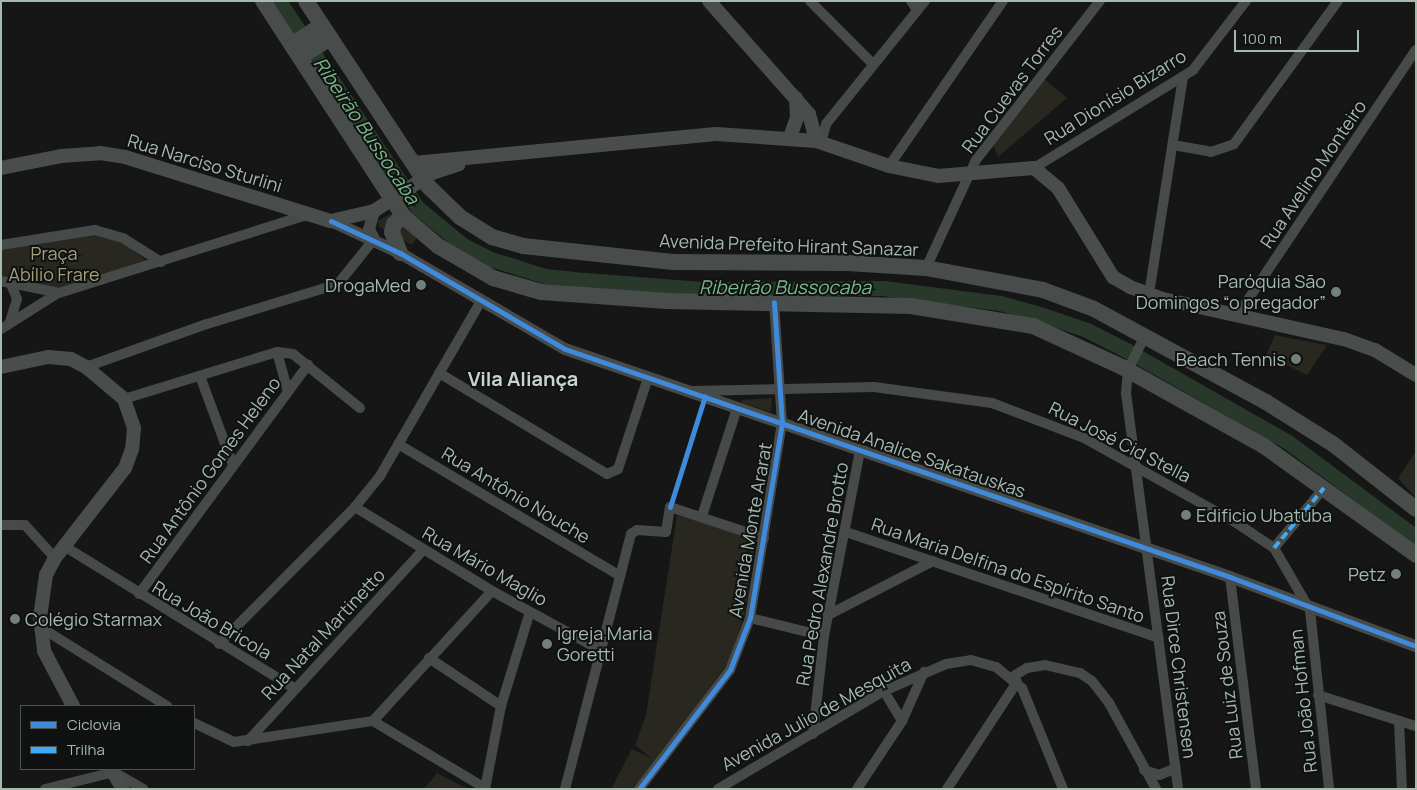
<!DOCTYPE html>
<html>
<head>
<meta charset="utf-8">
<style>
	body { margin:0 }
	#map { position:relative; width:1417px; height:790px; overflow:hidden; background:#161616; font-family:Manrope,sans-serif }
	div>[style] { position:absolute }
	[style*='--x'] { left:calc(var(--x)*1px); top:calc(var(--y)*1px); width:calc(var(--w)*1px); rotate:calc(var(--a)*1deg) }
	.green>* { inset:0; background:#282720 }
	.river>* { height:15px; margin:-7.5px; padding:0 7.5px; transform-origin:7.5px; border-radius:7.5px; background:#28392c }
	.minor>* { height:10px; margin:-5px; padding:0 5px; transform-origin:5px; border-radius:5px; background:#464a48 }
	.tertiary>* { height:12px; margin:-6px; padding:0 6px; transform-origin:6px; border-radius:6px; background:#464a48 }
	.secondary>* { height:14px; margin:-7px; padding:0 7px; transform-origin:7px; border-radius:7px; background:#494e4c }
	.primary>* { height:16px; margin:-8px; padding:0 8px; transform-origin:8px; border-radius:8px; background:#484c4b }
	.quiet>* { height:4px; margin-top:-2px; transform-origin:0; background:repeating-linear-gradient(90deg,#3fa9f5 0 8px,transparent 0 12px) }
	.cycleway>* { height:5px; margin:-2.5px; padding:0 2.5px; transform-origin:2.5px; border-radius:2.5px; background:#408adc }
	.dots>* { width:14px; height:14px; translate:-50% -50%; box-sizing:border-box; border:2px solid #101212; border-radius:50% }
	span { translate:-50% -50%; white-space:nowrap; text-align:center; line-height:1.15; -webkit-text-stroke:4px #101212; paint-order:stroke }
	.street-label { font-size:18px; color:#a5b9ae }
	.park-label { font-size:18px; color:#a69f7a }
	.poi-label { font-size:18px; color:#a5b9ae }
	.right { translate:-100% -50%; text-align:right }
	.left { translate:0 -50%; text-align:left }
	.water-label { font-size:19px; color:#79b788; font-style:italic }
	.quarter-label { font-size:20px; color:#c7d4ce; font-weight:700 }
	.frame { position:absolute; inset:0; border:2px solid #a5b9ae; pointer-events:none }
	.legend { position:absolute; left:20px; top:705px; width:175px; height:65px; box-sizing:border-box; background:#101212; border:1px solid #4c5550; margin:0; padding:6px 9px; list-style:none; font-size:15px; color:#a5b9ae }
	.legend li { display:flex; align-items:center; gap:10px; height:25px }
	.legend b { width:25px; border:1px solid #4c5550 }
	.scale { position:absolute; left:1234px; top:30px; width:125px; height:22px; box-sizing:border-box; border:2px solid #a5b9ae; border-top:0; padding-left:6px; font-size:15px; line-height:18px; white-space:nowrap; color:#a5b9ae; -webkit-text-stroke:4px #101212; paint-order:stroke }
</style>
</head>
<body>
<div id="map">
	<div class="green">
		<div style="clip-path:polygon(1042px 77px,1067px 98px,998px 157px,993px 145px)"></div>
		<div style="clip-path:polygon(390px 214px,418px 236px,412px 245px,379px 227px,378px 221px)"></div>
		<div style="clip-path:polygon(97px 233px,126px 244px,148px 262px,58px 290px,1px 280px,1px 249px)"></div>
		<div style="clip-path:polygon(1275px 335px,1294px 339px,1327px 345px,1307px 375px,1266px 355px)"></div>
		<div style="clip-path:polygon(772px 398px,771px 412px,742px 403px,742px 400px)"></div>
		<div style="clip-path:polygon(1416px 451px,1416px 498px,1398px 478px)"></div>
		<div style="clip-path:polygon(677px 515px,756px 538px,746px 608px,731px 659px,655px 761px,632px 789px,611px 789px,632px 749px,651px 758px,635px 745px,646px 715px)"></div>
		<div style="clip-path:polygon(437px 773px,468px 789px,424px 789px)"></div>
	</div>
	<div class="river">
		<div style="--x:279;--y:1;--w:248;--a:56.2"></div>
		<div style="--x:417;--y:207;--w:60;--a:39.6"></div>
		<div style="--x:463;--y:245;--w:31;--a:27"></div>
		<div style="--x:491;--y:259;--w:57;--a:17.5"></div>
		<div style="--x:545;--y:276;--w:27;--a:6"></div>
		<div style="--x:572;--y:279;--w:131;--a:4.4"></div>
		<div style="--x:703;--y:289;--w:180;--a:-0.3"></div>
		<div style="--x:883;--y:288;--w:118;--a:7.3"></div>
		<div style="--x:1000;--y:303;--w:41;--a:15.4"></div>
		<div style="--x:1040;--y:314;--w:50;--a:18.8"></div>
		<div style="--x:1087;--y:330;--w:46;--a:27.1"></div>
		<div style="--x:1128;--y:351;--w:184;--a:29.6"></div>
		<div style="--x:1288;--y:442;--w:159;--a:36.6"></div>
	</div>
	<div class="minor">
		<div style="--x:810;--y:1;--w:89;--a:45"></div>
		<div style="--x:911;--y:1;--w:11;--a:56"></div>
		<div style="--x:821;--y:143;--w:20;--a:-75"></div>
		<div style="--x:826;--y:124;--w:158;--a:-51.2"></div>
		<div style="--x:1173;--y:145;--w:39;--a:10"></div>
		<div style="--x:1211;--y:152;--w:24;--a:-19"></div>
		<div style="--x:1234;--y:144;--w:177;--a:-54"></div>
		<div style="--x:889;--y:166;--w:201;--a:-55.4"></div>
		<div style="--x:1034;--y:168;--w:187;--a:-31.6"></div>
		<div style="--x:1193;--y:70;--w:87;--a:-52.5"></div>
		<div style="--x:1;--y:245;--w:95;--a:-9.1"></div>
		<div style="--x:95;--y:230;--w:29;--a:16"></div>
		<div style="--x:123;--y:238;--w:45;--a:32.3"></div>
		<div style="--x:926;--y:268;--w:119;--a:-65.2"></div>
		<div style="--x:976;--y:160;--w:202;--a:-52.1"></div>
		<div style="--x:1;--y:281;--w:59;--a:11.7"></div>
		<div style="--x:59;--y:293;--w:259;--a:-17.5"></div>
		<div style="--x:1149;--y:294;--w:220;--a:-81.1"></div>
		<div style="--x:1237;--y:316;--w:321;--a:-56.1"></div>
		<div style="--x:10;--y:322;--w:24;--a:-73"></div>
		<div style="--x:17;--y:299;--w:16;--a:-112"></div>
		<div style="--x:1;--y:329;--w:67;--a:-32.3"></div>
		<div style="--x:1145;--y:336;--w:38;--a:117"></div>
		<div style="--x:1128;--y:370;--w:23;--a:95"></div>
		<div style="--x:1126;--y:393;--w:399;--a:82.5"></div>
		<div style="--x:277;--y:352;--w:41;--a:74.6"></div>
		<div style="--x:86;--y:367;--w:128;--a:-19.6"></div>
		<div style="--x:207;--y:324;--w:137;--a:-17"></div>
		<div style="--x:338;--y:284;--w:58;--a:-51.3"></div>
		<div style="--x:439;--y:373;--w:196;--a:31"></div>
		<div style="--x:607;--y:474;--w:12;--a:-24"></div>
		<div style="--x:618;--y:469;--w:96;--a:-71.8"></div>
		<div style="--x:200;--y:376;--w:95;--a:69.7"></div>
		<div style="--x:694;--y:391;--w:180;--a:-1.3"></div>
		<div style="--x:874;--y:387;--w:119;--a:7.7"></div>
		<div style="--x:992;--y:403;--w:98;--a:20.8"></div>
		<div style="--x:1084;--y:438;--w:173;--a:29.1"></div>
		<div style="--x:1235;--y:522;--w:47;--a:33.7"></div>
		<div style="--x:1274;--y:548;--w:72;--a:59.9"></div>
		<div style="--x:1310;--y:610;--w:180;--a:83.9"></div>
		<div style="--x:124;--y:399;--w:160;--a:-17.1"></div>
		<div style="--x:277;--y:352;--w:16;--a:7"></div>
		<div style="--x:293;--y:354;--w:86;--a:38.9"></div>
		<div style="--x:398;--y:444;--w:255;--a:30.7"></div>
		<div style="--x:355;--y:507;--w:161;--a:31.5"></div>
		<div style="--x:492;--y:591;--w:123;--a:28.6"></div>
		<div style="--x:702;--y:516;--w:114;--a:-72"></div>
		<div style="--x:1;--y:525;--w:24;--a:0"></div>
		<div style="--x:25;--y:525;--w:45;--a:47.7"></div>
		<div style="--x:846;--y:532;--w:330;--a:18.7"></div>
		<div style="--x:64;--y:546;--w:270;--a:31.7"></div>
		<div style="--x:1274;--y:548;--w:78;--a:-50.2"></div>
		<div style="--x:1230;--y:577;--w:214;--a:83"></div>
		<div style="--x:139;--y:594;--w:285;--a:-53.6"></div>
		<div style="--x:828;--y:615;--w:118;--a:-27.2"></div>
		<div style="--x:750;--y:618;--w:76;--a:13.7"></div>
		<div style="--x:40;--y:627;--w:150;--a:31.9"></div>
		<div style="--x:219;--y:644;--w:193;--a:-45.2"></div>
		<div style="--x:355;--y:507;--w:40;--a:-51"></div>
		<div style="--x:380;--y:476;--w:202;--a:-60"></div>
		<div style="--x:429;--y:658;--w:87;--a:33.7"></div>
		<div style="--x:1012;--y:677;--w:17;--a:-31"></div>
		<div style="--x:1027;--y:668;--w:18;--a:-9"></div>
		<div style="--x:1045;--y:665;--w:36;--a:13"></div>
		<div style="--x:1080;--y:673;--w:14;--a:34"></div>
		<div style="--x:1092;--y:681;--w:28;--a:52"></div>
		<div style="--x:1109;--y:703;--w:98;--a:61.3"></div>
		<div style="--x:884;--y:691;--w:35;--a:59"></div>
		<div style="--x:1318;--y:695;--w:103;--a:17.6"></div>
		<div style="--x:373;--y:721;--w:176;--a:-47.5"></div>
		<div style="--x:1399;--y:721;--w:68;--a:87.5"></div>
		<div style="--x:194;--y:723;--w:44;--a:25.4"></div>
		<div style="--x:234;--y:742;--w:141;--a:-8.6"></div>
		<div style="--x:373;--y:721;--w:131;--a:30.9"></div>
		<div style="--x:813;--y:734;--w:99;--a:-83.6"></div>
		<div style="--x:824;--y:636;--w:189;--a:-79"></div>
		<div style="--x:248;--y:741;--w:259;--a:-47.5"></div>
		<div style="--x:1144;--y:770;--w:16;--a:18"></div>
		<div style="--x:1159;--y:775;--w:18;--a:-22"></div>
		<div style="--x:45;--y:789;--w:71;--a:-13.8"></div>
		<div style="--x:114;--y:772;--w:34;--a:30"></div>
		<div style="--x:485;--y:789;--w:85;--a:-79.1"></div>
		<div style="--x:501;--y:706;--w:98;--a:-72.9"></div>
		<div style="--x:565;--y:789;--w:263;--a:-75.5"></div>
		<div style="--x:631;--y:534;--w:7;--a:-34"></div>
		<div style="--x:637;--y:530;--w:29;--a:4"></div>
		<div style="--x:666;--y:532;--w:25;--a:-81"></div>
		<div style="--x:670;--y:507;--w:99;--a:18.3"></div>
		<div style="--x:639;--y:789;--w:150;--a:-52.6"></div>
		<div style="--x:730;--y:670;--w:56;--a:-69"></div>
		<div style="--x:750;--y:618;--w:198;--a:-80.7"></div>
		<div style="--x:782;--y:423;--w:121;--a:-93.8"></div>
		<div style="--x:718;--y:789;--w:193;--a:-30.6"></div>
		<div style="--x:884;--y:691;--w:68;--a:-23.5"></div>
		<div style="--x:946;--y:664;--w:25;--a:-9"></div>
		<div style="--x:971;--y:660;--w:26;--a:16"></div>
		<div style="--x:996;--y:667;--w:33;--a:39"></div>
		<div style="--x:1022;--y:688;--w:109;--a:67.9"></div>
		<div style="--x:857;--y:789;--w:82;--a:-56.5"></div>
		<div style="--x:902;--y:721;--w:54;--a:-65.8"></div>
		<div style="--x:947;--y:789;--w:128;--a:-56.8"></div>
	</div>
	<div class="tertiary">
		<div style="--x:374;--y:211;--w:20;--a:105"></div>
		<div style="--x:369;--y:230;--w:10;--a:61"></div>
		<div style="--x:331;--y:221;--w:76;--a:24.9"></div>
		<div style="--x:400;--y:253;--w:191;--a:30.2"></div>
		<div style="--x:565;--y:349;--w:703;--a:18.92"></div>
		<div style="--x:1230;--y:577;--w:198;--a:20.4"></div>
	</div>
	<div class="secondary">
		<div style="--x:709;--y:1;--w:151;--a:48.5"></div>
		<div style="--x:809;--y:114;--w:28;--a:75"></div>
		<div style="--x:790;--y:137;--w:20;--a:-70"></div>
		<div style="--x:797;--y:118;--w:20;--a:-93"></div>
		<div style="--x:414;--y:163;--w:303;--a:-5.5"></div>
		<div style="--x:716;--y:134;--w:100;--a:4"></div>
		<div style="--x:816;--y:141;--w:77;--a:18.9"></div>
		<div style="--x:889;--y:166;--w:50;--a:11.5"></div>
		<div style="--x:938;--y:176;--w:96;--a:-4.8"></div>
		<div style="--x:1034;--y:168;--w:31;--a:40"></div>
		<div style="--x:1058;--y:188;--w:105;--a:58.3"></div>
		<div style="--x:1113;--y:277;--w:20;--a:30"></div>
		<div style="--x:1130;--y:287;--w:35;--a:20"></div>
		<div style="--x:1163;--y:299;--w:185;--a:12.5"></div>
		<div style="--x:1344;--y:339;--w:33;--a:20"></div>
		<div style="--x:1375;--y:350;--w:48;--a:31.4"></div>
		<div style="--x:1;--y:168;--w:61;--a:-11.3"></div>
		<div style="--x:61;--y:156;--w:39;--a:-4"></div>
		<div style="--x:100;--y:153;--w:25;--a:9"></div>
		<div style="--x:125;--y:157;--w:216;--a:17.3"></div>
		<div style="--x:331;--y:221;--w:44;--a:-13.1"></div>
		<div style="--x:374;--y:211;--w:69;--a:-33.2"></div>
		<div style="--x:432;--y:173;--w:28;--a:-18"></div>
		<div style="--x:1;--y:367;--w:48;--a:-12"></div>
		<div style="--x:48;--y:357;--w:23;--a:5"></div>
		<div style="--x:71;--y:359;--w:17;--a:28"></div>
		<div style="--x:86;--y:367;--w:50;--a:40.1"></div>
		<div style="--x:124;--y:399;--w:31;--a:71"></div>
		<div style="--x:134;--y:428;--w:21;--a:95"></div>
		<div style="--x:132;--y:449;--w:20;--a:110"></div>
		<div style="--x:125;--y:468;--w:114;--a:127.9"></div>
		<div style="--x:55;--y:558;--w:19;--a:118"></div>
		<div style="--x:46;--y:575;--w:42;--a:98.1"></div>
		<div style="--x:40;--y:617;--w:34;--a:83"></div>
		<div style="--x:44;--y:651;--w:62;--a:62.2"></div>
		<div style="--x:111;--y:769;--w:23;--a:59"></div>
	</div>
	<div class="primary">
		<div style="--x:263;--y:1;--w:257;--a:56.9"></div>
		<div style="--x:403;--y:216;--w:46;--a:40.6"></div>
		<div style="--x:438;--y:246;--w:64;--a:30.2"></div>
		<div style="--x:493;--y:278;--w:50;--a:16.3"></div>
		<div style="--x:541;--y:292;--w:126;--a:4.1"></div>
		<div style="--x:667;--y:301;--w:244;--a:1.2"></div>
		<div style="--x:911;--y:306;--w:124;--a:9.3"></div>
		<div style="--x:1033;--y:326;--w:98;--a:24.7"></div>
		<div style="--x:1122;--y:367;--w:162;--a:29.1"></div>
		<div style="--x:1264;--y:446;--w:187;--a:35.6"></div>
		<div style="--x:306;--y:1;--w:222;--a:56.6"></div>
		<div style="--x:428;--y:186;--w:45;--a:44.1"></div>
		<div style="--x:460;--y:217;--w:38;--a:32"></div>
		<div style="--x:492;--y:237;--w:32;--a:16"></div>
		<div style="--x:523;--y:246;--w:151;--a:6.1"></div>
		<div style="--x:673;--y:262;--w:175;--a:0.3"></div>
		<div style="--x:848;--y:263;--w:78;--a:3.7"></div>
		<div style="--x:926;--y:268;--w:119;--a:10.6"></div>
		<div style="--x:1043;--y:290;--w:54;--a:20.4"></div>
		<div style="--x:1094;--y:309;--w:196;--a:28.4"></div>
		<div style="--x:1266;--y:402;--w:79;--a:32.1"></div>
		<div style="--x:1333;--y:444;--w:105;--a:38.1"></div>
		<div style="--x:292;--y:45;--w:36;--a:-34"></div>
		<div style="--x:300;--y:57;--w:36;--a:-32"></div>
		<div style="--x:400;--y:253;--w:22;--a:-111"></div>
		<div style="--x:392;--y:232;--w:8;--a:-76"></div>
		<div style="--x:394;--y:224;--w:12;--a:-42"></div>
	</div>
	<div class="quiet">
		<div style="--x:1274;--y:548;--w:78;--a:-50.2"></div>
	</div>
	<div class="cycleway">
		<div style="--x:331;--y:221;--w:76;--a:24.9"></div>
		<div style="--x:400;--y:253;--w:191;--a:30.2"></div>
		<div style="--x:565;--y:349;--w:703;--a:18.92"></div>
		<div style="--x:1230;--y:577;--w:198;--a:20.4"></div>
		<div style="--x:670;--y:507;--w:116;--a:-72.5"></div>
		<div style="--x:639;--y:789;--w:150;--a:-52.6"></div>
		<div style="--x:730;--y:670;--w:56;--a:-69"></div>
		<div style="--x:750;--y:618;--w:198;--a:-80.7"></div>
		<div style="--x:782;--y:423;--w:121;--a:-93.8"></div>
	</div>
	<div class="dots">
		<div style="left:421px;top:285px;background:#738079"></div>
		<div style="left:1336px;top:292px;background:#738079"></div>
		<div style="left:1296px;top:359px;background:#738079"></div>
		<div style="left:1186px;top:515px;background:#738079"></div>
		<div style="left:1396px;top:574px;background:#738079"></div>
		<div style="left:15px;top:619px;background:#738079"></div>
		<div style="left:547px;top:644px;background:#738079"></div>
	</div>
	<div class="street-label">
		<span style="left:1012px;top:89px;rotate:-53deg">Rua Cuevas Torres</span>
		<span style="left:1115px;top:97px;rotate:-32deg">Rua Dionísio Bizarro</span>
		<span style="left:205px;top:163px;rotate:17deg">Rua Narciso Sturlini</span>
		<span style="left:1313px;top:174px;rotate:-56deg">Rua Avelino Monteiro</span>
		<span style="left:789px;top:245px;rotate:2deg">Avenida Prefeito Hirant Sanazar</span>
		<span style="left:1120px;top:442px;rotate:27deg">Rua José Cid Stella</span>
		<span style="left:912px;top:453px;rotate:19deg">Avenida Analice Sakatauskas</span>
		<span style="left:210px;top:470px;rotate:-54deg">Rua Antônio Gomes Heleno</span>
		<span style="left:516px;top:495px;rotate:31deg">Rua Antônio Nouche</span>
		<span style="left:750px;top:530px;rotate:-80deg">Avenida Monte Ararat</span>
		<span style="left:485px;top:566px;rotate:30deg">Rua Mário Maglio</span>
		<span style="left:1008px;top:570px;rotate:19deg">Rua Maria Delfina do Espírito Santo</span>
		<span style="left:822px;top:574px;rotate:-80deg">Rua Pedro Alexandre Brotto</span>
		<span style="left:212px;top:620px;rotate:31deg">Rua João Bricola</span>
		<span style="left:323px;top:634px;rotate:-47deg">Rua Natal Martinetto</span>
		<span style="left:1179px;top:667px;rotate:83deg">Rua Dirce Christensen</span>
		<span style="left:1227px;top:685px;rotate:-97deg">Rua Luiz de Souza</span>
		<span style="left:1303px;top:701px;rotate:-96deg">Rua João Hofman</span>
		<span style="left:816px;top:714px;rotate:-29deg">Avenida Julio de Mesquita</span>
	</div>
	<div class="park-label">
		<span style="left:54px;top:264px">Praça<br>Abílio Frare</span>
	</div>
	<div class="poi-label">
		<span class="right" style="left:1326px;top:292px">Paróquia São<br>Domingos “o pregador”</span>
		<span class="right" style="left:411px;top:285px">DrogaMed</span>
		<span class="right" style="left:1286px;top:359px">Beach Tennis</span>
		<span class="left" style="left:1196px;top:515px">Edificio Ubatuba</span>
		<span class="right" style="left:1386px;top:574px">Petz</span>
		<span class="left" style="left:25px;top:619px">Colégio Starmax</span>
		<span class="left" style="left:557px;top:644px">Igreja Maria<br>Goretti</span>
	</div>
	<div class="water-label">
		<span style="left:366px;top:131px;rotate:56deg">Ribeirão Bussocaba</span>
		<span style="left:785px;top:288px">Ribeirão Bussocaba</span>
	</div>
	<div class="quarter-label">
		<span style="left:523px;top:378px">Vila Aliança</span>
	</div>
	<div class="frame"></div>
	<ul class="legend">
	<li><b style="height:6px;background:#408adc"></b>Ciclovia</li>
	<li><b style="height:6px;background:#3fa9f5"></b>Trilha</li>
	</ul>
	<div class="scale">100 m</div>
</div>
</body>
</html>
